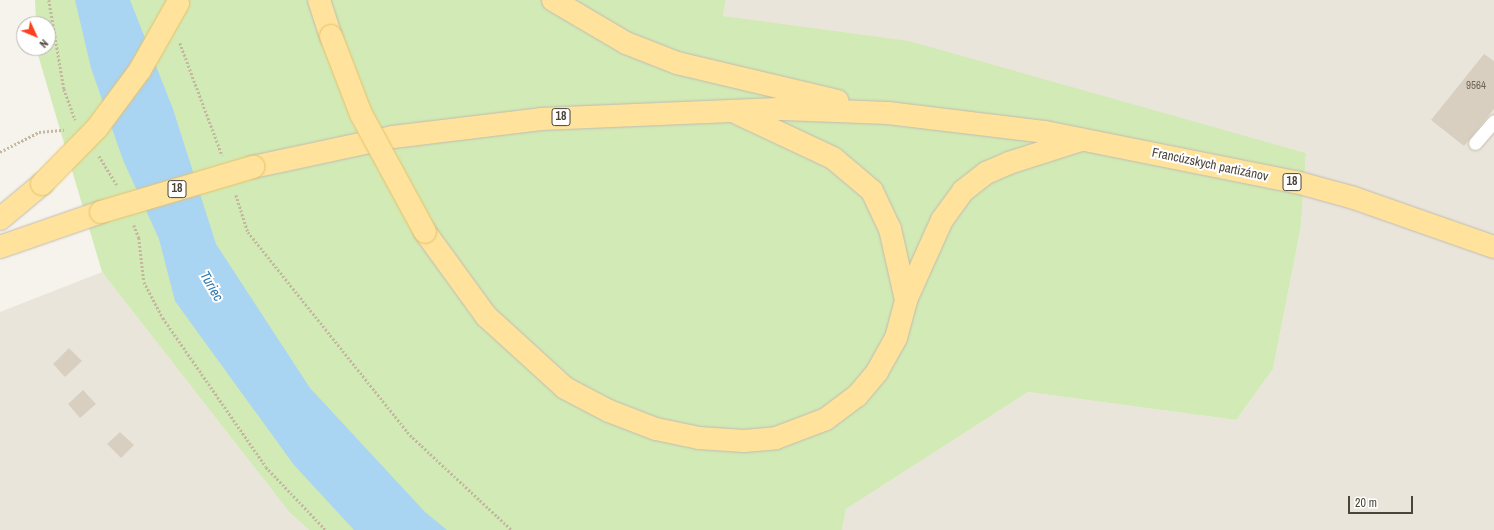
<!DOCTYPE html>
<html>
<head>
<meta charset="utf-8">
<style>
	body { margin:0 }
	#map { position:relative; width:1494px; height:530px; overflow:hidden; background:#f6f3ec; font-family:"Archivo Narrow",sans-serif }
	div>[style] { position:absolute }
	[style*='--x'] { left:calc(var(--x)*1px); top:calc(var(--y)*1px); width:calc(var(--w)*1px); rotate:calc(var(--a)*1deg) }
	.residential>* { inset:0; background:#eae5da }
	.green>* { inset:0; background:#d2eab5 }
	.water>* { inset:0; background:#a9d4f2 }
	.building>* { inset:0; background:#d8cfc1 }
	.path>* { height:2.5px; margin-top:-1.25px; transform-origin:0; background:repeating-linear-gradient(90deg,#c4b79f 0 2px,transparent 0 4px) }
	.roads { filter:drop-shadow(0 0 1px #c2bbae) drop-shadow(0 0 1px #c2bbae) }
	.lane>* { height:13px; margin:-6.5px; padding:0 6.5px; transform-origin:6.5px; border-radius:6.5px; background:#fff }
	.primary>* { height:22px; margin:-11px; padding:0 11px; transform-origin:11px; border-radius:11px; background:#ffe39c }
	.bridges { filter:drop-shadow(0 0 1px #e6c16a) drop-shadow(0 0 1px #e6c16a) }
	.primary-bridge>* { height:22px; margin:-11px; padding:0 11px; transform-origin:11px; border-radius:11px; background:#ffe39c }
	span { translate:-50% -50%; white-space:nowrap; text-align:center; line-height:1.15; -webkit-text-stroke:4px #fff; paint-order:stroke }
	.number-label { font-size:11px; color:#6e675b }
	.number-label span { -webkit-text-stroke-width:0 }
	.shield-label span { padding:1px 3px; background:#fff; border:1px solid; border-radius:3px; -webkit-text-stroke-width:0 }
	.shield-label { font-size:12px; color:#4b4439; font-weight:700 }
	.street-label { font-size:13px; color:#4b4439 }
	.water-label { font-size:14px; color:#2e7ab2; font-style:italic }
	.north { position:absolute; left:16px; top:16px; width:40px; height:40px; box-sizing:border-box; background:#fff; border:1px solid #b7b4b0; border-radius:50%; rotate:134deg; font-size:11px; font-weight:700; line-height:16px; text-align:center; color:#4b4439 }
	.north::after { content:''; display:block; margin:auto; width:14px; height:18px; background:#fc3f1d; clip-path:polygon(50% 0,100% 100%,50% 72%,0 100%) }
	.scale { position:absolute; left:1348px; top:496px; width:65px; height:18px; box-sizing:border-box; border:2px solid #4b4439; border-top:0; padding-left:5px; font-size:12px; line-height:14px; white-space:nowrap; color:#4b4439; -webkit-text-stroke:3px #fff; paint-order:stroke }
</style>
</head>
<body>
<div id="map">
	<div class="residential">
		<div style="clip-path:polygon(726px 0,1494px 0,1494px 530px,842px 530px,846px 509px,1028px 392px,1236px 420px,1273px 369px,1301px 226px,1306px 153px,1142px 108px,723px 16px)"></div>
		<div style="clip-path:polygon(102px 272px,290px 513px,309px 530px,0 530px,0 312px)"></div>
	</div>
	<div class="green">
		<div style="clip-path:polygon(35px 0,726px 0,723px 16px,909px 41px,1306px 153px,1301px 226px,1273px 369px,1236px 420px,1028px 392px,846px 509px,842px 530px,309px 530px,290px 513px,102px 272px,36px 48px,48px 48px,48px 24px,36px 24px)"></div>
	</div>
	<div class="water">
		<div style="clip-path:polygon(75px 0,130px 0,173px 109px,216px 244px,310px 388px,425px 512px,447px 530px,354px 530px,294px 465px,175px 301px,159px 239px,123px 160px,91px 68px)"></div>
	</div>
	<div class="building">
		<div style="clip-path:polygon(1484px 54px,1494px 61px,1494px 109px,1464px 146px,1431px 120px)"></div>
		<div style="clip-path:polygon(69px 348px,82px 361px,65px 377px,53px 364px)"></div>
		<div style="clip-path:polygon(83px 390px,96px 404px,80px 418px,68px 404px)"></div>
		<div style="clip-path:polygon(120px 432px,134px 445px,121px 458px,107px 444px)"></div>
	</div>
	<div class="path">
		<div style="--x:49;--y:0;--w:90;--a:80.4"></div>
		<div style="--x:64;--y:89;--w:33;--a:70"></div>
		<div style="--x:180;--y:43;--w:120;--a:69.4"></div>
		<div style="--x:0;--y:152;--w:44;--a:-27.1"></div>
		<div style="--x:39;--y:132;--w:25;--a:-5"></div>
		<div style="--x:99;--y:156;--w:34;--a:58"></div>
		<div style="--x:236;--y:195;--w:39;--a:72"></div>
		<div style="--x:248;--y:232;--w:260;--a:51.4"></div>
		<div style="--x:410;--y:435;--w:139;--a:43"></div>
		<div style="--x:134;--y:225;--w:14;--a:69"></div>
		<div style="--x:139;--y:238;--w:44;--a:83.5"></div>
		<div style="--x:144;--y:282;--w:41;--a:62.2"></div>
		<div style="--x:163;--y:318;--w:181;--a:55.3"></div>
		<div style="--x:266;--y:467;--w:87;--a:46.4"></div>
	</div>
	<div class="roads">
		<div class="lane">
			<div style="--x:1475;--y:143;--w:29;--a:-49"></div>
		</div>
		<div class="primary">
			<div style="--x:319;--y:0;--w:38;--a:72"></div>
			<div style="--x:553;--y:0;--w:85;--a:30.5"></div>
			<div style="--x:626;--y:43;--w:55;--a:21.4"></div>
			<div style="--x:677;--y:63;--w:165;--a:13.3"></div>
			<div style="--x:737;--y:113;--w:106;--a:25.1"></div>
			<div style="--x:833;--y:158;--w:51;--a:40.2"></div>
			<div style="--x:872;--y:191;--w:42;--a:64.7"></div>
			<div style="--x:890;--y:229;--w:73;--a:77.3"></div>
			<div style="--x:253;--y:167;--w:143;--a:-12.1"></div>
			<div style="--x:393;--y:137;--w:149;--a:-6.9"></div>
			<div style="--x:541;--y:119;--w:243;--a:-2.4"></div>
			<div style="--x:784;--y:109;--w:104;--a:2.2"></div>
			<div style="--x:888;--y:113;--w:158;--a:6.9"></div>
			<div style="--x:1045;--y:132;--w:256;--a:11.3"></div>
			<div style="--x:1296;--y:182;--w:60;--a:15.4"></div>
			<div style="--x:1354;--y:198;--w:148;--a:19.3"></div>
			<div style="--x:0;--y:219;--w:55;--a:-39.8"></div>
			<div style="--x:425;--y:232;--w:104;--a:54"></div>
			<div style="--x:486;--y:316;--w:107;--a:42.3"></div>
			<div style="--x:565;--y:388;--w:50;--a:27.6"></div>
			<div style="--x:609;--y:411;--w:50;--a:21"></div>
			<div style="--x:656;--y:429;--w:44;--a:11.8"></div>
			<div style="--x:699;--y:438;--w:45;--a:3.8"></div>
			<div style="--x:744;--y:441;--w:32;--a:-5"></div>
			<div style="--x:776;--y:438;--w:53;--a:-20.8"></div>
			<div style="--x:826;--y:419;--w:39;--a:-37"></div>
			<div style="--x:857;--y:396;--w:31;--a:-50"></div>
			<div style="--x:877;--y:372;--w:39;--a:-61"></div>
			<div style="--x:896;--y:338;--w:39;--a:-75"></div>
			<div style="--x:906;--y:300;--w:88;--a:-65.8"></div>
			<div style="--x:942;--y:220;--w:36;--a:-54"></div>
			<div style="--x:963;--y:191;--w:29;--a:-38"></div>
			<div style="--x:986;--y:173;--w:25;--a:-23"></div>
			<div style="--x:1009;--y:163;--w:76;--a:-17.7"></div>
			<div style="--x:0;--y:247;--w:107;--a:-19.1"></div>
		</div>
	</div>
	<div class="bridges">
		<div class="primary-bridge">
			<div style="--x:331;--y:36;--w:84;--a:69"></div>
			<div style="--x:361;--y:114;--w:134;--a:61.5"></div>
			<div style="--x:42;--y:184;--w:78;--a:-45.5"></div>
			<div style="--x:97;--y:128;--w:72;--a:-53.4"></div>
			<div style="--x:140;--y:70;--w:77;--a:-60.4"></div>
			<div style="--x:101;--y:212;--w:159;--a:-16.5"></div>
		</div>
	</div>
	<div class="number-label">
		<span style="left:1476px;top:85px">9564</span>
	</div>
	<div class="shield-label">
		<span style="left:561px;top:117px">18</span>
		<span style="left:1292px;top:182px">18</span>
		<span style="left:177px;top:189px">18</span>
	</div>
	<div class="street-label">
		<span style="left:1210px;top:165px;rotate:12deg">Francúzskych partizánov</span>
	</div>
	<div class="water-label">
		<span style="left:212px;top:286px;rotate:60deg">Turiec</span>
	</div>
	<div class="north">N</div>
	<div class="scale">20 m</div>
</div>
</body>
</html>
